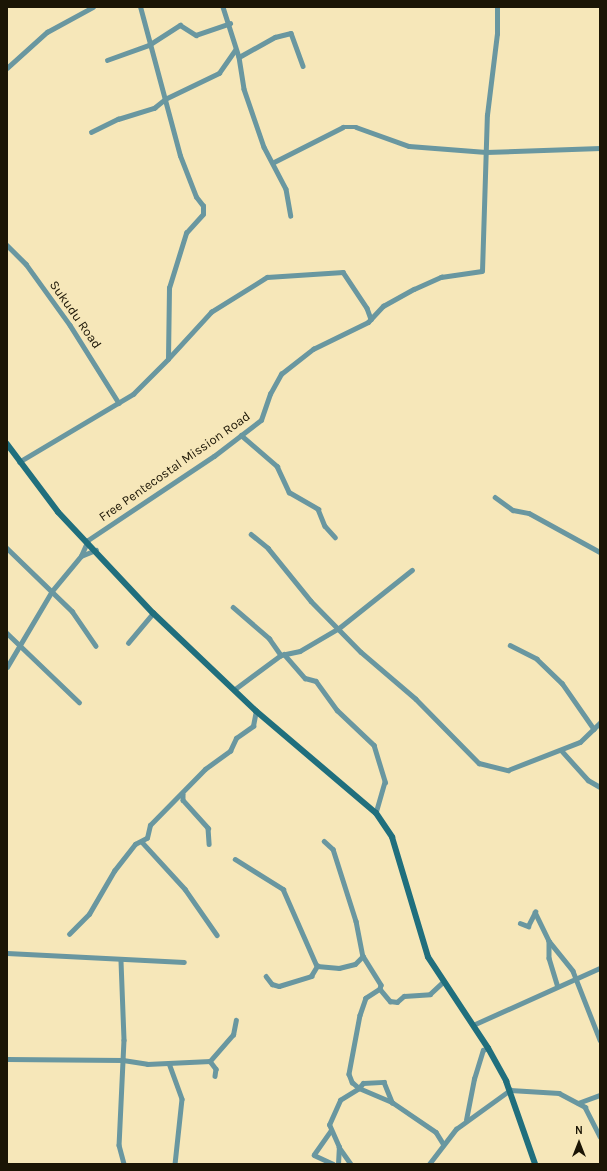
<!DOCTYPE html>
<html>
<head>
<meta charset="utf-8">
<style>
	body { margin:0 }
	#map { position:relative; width:607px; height:1171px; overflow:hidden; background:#f6e7b9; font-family:Karla,sans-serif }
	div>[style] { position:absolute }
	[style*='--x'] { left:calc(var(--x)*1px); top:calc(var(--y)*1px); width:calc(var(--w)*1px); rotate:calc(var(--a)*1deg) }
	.street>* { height:4.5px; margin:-2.25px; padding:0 2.25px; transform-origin:2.25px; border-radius:2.25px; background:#6997a0 }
	.secondary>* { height:6px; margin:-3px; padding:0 3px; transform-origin:3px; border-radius:3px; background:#206f7d }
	span { translate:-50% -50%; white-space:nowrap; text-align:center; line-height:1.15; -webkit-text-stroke:3px #f6e7b9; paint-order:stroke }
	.street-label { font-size:13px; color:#1b1505 }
	.frame { position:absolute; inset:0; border:8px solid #1b1505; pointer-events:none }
	.north { position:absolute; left:559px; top:1123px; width:40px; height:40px; -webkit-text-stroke:3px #f6e7b9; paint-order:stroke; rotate:0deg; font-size:11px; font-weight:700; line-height:16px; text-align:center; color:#1b1505 }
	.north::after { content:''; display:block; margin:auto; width:14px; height:18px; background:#1b1505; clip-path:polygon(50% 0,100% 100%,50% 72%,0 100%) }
</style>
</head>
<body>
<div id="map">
	<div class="street">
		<div style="--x:223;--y:7;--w:52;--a:72.3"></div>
		<div style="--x:239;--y:57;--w:41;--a:-29.1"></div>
		<div style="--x:275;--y:37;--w:16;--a:-14"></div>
		<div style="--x:291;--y:33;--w:35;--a:70"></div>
		<div style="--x:239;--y:57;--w:32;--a:81"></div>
		<div style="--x:244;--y:89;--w:61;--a:71"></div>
		<div style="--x:264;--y:147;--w:47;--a:62.4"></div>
		<div style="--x:286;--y:189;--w:27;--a:80"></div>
		<div style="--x:107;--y:60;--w:45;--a:-19.7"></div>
		<div style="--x:149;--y:45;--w:37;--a:-33"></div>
		<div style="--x:180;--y:25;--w:19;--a:32"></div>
		<div style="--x:196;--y:35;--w:36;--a:-19"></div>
		<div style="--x:7;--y:68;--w:54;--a:-42"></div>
		<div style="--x:47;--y:32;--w:52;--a:-28.5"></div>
		<div style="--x:91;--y:132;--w:30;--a:-26"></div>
		<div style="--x:118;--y:119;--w:38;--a:-17"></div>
		<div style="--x:154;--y:108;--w:14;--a:-39"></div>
		<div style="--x:165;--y:99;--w:60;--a:-25.7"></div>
		<div style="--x:219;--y:73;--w:28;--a:-55"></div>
		<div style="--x:274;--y:162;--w:77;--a:-26.9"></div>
		<div style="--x:343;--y:127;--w:13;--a:0"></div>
		<div style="--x:356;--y:127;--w:56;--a:19.7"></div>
		<div style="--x:409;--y:146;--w:77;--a:4.5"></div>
		<div style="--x:486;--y:152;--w:114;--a:-2"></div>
		<div style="--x:7;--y:245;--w:27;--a:45"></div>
		<div style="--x:26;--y:264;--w:75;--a:54.2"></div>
		<div style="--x:70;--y:325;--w:92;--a:57.9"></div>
		<div style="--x:168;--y:359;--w:64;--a:-47.5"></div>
		<div style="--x:211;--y:312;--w:66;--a:-32"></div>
		<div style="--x:267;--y:277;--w:76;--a:-3.8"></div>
		<div style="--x:343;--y:272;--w:43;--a:56.3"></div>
		<div style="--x:367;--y:308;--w:12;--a:70"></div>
		<div style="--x:241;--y:435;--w:48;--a:40.7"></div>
		<div style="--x:277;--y:466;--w:29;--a:65"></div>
		<div style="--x:289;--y:492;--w:34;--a:30"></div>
		<div style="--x:318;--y:509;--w:18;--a:68"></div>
		<div style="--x:325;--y:526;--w:15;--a:48"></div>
		<div style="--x:19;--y:462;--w:133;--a:-30.8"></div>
		<div style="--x:133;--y:394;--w:49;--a:-45"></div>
		<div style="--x:168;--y:359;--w:71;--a:-89.2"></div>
		<div style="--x:169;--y:288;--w:58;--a:-72.8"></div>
		<div style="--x:186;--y:233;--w:25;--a:-48"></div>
		<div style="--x:203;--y:214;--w:8;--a:-90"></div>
		<div style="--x:203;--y:206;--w:11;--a:-128"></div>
		<div style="--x:196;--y:197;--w:44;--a:-111.3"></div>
		<div style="--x:180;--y:156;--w:154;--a:-105"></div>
		<div style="--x:495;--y:497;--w:22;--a:36"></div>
		<div style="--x:513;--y:510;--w:16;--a:11"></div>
		<div style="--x:529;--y:513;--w:81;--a:28.8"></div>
		<div style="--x:251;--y:534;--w:22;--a:39"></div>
		<div style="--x:268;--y:548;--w:68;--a:50.9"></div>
		<div style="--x:311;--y:601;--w:71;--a:45.6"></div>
		<div style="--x:361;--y:652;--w:72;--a:40.5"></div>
		<div style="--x:416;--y:699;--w:90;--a:45.5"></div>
		<div style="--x:479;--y:763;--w:30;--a:14"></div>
		<div style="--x:508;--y:770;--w:77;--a:-21.3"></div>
		<div style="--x:580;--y:742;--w:28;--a:-44"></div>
		<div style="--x:7;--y:548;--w:91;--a:44.1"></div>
		<div style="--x:72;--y:611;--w:42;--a:55.6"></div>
		<div style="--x:81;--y:556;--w:16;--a:-22"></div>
		<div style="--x:233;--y:607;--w:48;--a:40.7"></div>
		<div style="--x:269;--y:638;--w:21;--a:55"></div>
		<div style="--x:7;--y:633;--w:100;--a:43.8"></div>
		<div style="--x:128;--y:643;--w:39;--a:-50"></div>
		<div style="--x:510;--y:645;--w:30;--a:27"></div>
		<div style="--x:537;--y:659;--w:35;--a:44"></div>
		<div style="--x:562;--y:683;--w:56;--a:55.2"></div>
		<div style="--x:284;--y:654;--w:32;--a:49"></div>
		<div style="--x:305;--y:678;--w:11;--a:15"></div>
		<div style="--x:316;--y:681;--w:36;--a:54"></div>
		<div style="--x:337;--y:710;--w:51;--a:43.4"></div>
		<div style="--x:374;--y:745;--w:39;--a:73"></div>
		<div style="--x:385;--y:782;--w:32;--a:106"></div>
		<div style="--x:7;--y:667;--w:88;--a:-59.4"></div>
		<div style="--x:52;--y:591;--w:45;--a:-50.4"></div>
		<div style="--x:81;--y:556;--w:17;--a:-66"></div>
		<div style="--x:88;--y:540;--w:151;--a:-33.7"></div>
		<div style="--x:214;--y:456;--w:59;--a:-37.5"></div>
		<div style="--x:261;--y:420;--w:28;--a:-71"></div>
		<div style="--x:270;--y:394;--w:23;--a:-61"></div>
		<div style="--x:281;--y:374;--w:41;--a:-38"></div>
		<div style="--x:313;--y:349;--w:61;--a:-26.1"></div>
		<div style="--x:368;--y:322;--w:22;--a:-47"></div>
		<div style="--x:383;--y:306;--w:35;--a:-29"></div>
		<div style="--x:414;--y:289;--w:30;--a:-24"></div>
		<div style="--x:441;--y:277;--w:41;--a:-8.3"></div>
		<div style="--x:482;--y:271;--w:156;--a:-88.2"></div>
		<div style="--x:487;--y:115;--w:82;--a:-83"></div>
		<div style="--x:497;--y:34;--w:27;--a:-90"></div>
		<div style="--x:235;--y:689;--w:57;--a:-36.5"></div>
		<div style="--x:281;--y:655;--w:19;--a:-12"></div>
		<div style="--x:300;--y:651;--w:45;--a:-30.5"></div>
		<div style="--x:339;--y:628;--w:93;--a:-38.5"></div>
		<div style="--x:562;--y:751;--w:39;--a:48"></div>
		<div style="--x:588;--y:780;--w:14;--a:30"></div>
		<div style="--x:183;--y:794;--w:6;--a:90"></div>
		<div style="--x:183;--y:800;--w:38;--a:48"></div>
		<div style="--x:208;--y:828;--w:16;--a:86"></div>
		<div style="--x:324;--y:841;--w:12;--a:42"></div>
		<div style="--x:333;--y:849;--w:76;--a:72.3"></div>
		<div style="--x:356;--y:921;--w:36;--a:79"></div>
		<div style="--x:363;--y:956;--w:34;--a:58"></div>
		<div style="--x:381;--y:985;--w:4;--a:104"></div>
		<div style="--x:380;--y:989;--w:17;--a:147"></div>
		<div style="--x:366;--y:998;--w:18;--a:109"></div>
		<div style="--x:360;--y:1015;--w:60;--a:100.6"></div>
		<div style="--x:349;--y:1074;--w:9;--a:69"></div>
		<div style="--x:352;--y:1082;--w:9;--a:41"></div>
		<div style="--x:359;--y:1088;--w:6;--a:-51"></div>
		<div style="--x:363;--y:1083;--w:21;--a:-3"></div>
		<div style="--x:384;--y:1082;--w:22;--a:68"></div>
		<div style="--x:392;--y:1102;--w:53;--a:34.3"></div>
		<div style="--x:436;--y:1132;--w:13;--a:58"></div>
		<div style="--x:142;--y:842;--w:64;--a:47.5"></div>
		<div style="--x:185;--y:889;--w:56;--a:55.2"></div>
		<div style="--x:235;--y:859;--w:57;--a:32"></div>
		<div style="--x:283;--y:889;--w:84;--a:66.2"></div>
		<div style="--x:317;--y:966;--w:22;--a:5"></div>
		<div style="--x:339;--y:968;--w:16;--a:-14"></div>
		<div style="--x:355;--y:964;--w:11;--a:-45"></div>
		<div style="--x:535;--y:912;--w:32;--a:64"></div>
		<div style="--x:549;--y:941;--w:17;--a:90"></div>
		<div style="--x:549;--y:958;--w:28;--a:73"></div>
		<div style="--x:520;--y:923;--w:9;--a:21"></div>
		<div style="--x:528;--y:926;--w:16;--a:-63"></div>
		<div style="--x:69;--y:934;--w:28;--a:-45"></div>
		<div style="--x:89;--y:914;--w:50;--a:-59.8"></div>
		<div style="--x:114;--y:871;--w:34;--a:-52"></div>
		<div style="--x:135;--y:844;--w:13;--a:-27"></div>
		<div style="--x:147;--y:838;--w:13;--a:-77"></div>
		<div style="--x:150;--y:825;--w:78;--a:-45.5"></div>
		<div style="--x:205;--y:769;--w:31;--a:-36"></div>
		<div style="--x:230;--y:751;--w:14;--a:-65"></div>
		<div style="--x:236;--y:738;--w:21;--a:-35"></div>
		<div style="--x:253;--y:726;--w:15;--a:-79"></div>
		<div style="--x:549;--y:941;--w:38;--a:51"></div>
		<div style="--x:573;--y:971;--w:74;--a:68.6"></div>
		<div style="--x:7;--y:953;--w:177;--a:2.9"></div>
		<div style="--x:121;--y:961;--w:79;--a:87.8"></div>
		<div style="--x:124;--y:1040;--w:105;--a:92.7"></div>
		<div style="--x:119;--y:1145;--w:20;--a:75"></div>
		<div style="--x:266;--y:976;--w:10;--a:53"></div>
		<div style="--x:272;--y:984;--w:7;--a:16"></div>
		<div style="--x:279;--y:986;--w:34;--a:-17"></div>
		<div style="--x:311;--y:976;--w:12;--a:-59"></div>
		<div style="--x:380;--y:989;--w:16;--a:50"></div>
		<div style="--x:390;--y:1001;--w:7;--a:8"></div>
		<div style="--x:397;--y:1002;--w:9;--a:-41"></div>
		<div style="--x:404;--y:996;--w:26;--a:-4"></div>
		<div style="--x:430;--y:994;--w:16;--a:-43"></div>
		<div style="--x:473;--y:1025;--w:139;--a:-24.2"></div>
		<div style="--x:7;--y:1059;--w:116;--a:0.5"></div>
		<div style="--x:123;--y:1060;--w:24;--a:9"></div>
		<div style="--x:147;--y:1064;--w:63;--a:-2.7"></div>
		<div style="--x:210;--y:1061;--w:35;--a:-49"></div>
		<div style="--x:233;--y:1035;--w:15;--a:-79"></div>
		<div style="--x:210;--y:1061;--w:10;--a:53"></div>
		<div style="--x:216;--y:1069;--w:7;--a:98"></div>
		<div style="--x:169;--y:1063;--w:38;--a:70"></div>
		<div style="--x:182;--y:1099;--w:65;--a:96.1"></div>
		<div style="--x:578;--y:1103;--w:23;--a:-20"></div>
		<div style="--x:466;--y:1120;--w:42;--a:-79"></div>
		<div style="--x:474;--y:1079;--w:30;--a:-73"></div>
		<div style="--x:483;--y:1050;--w:5;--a:-22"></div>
		<div style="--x:331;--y:1131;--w:29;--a:125"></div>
		<div style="--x:314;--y:1155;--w:21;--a:25"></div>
		<div style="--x:339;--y:1147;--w:21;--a:55"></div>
		<div style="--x:338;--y:1164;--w:17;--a:-87"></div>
		<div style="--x:339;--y:1147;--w:24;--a:-114"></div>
		<div style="--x:329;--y:1125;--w:27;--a:-66"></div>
		<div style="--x:340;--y:1100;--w:22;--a:-32"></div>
		<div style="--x:359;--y:1088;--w:36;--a:23"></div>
		<div style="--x:429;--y:1164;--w:44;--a:-52.4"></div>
		<div style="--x:456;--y:1129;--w:67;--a:-35.8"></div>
		<div style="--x:510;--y:1090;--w:49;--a:3.5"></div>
		<div style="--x:559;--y:1093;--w:30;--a:28"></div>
		<div style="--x:585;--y:1107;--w:33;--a:63"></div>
	</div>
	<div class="secondary">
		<div style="--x:7;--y:444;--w:85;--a:53.1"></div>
		<div style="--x:58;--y:512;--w:139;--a:46.8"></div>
		<div style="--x:153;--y:613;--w:142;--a:43.6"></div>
		<div style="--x:256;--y:711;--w:157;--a:40.4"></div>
		<div style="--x:376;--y:813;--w:29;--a:56"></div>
		<div style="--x:392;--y:837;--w:125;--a:73.3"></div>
		<div style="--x:428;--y:957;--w:109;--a:56.6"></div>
		<div style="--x:488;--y:1048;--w:38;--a:61"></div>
		<div style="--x:506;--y:1081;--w:88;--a:70.7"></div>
	</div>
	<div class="street-label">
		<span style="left:75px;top:315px;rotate:55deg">Sukudu Road</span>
		<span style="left:175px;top:467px;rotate:-35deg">Free Pentecostal Mission Road</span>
	</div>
	<div class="frame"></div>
	<div class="north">N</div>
</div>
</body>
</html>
